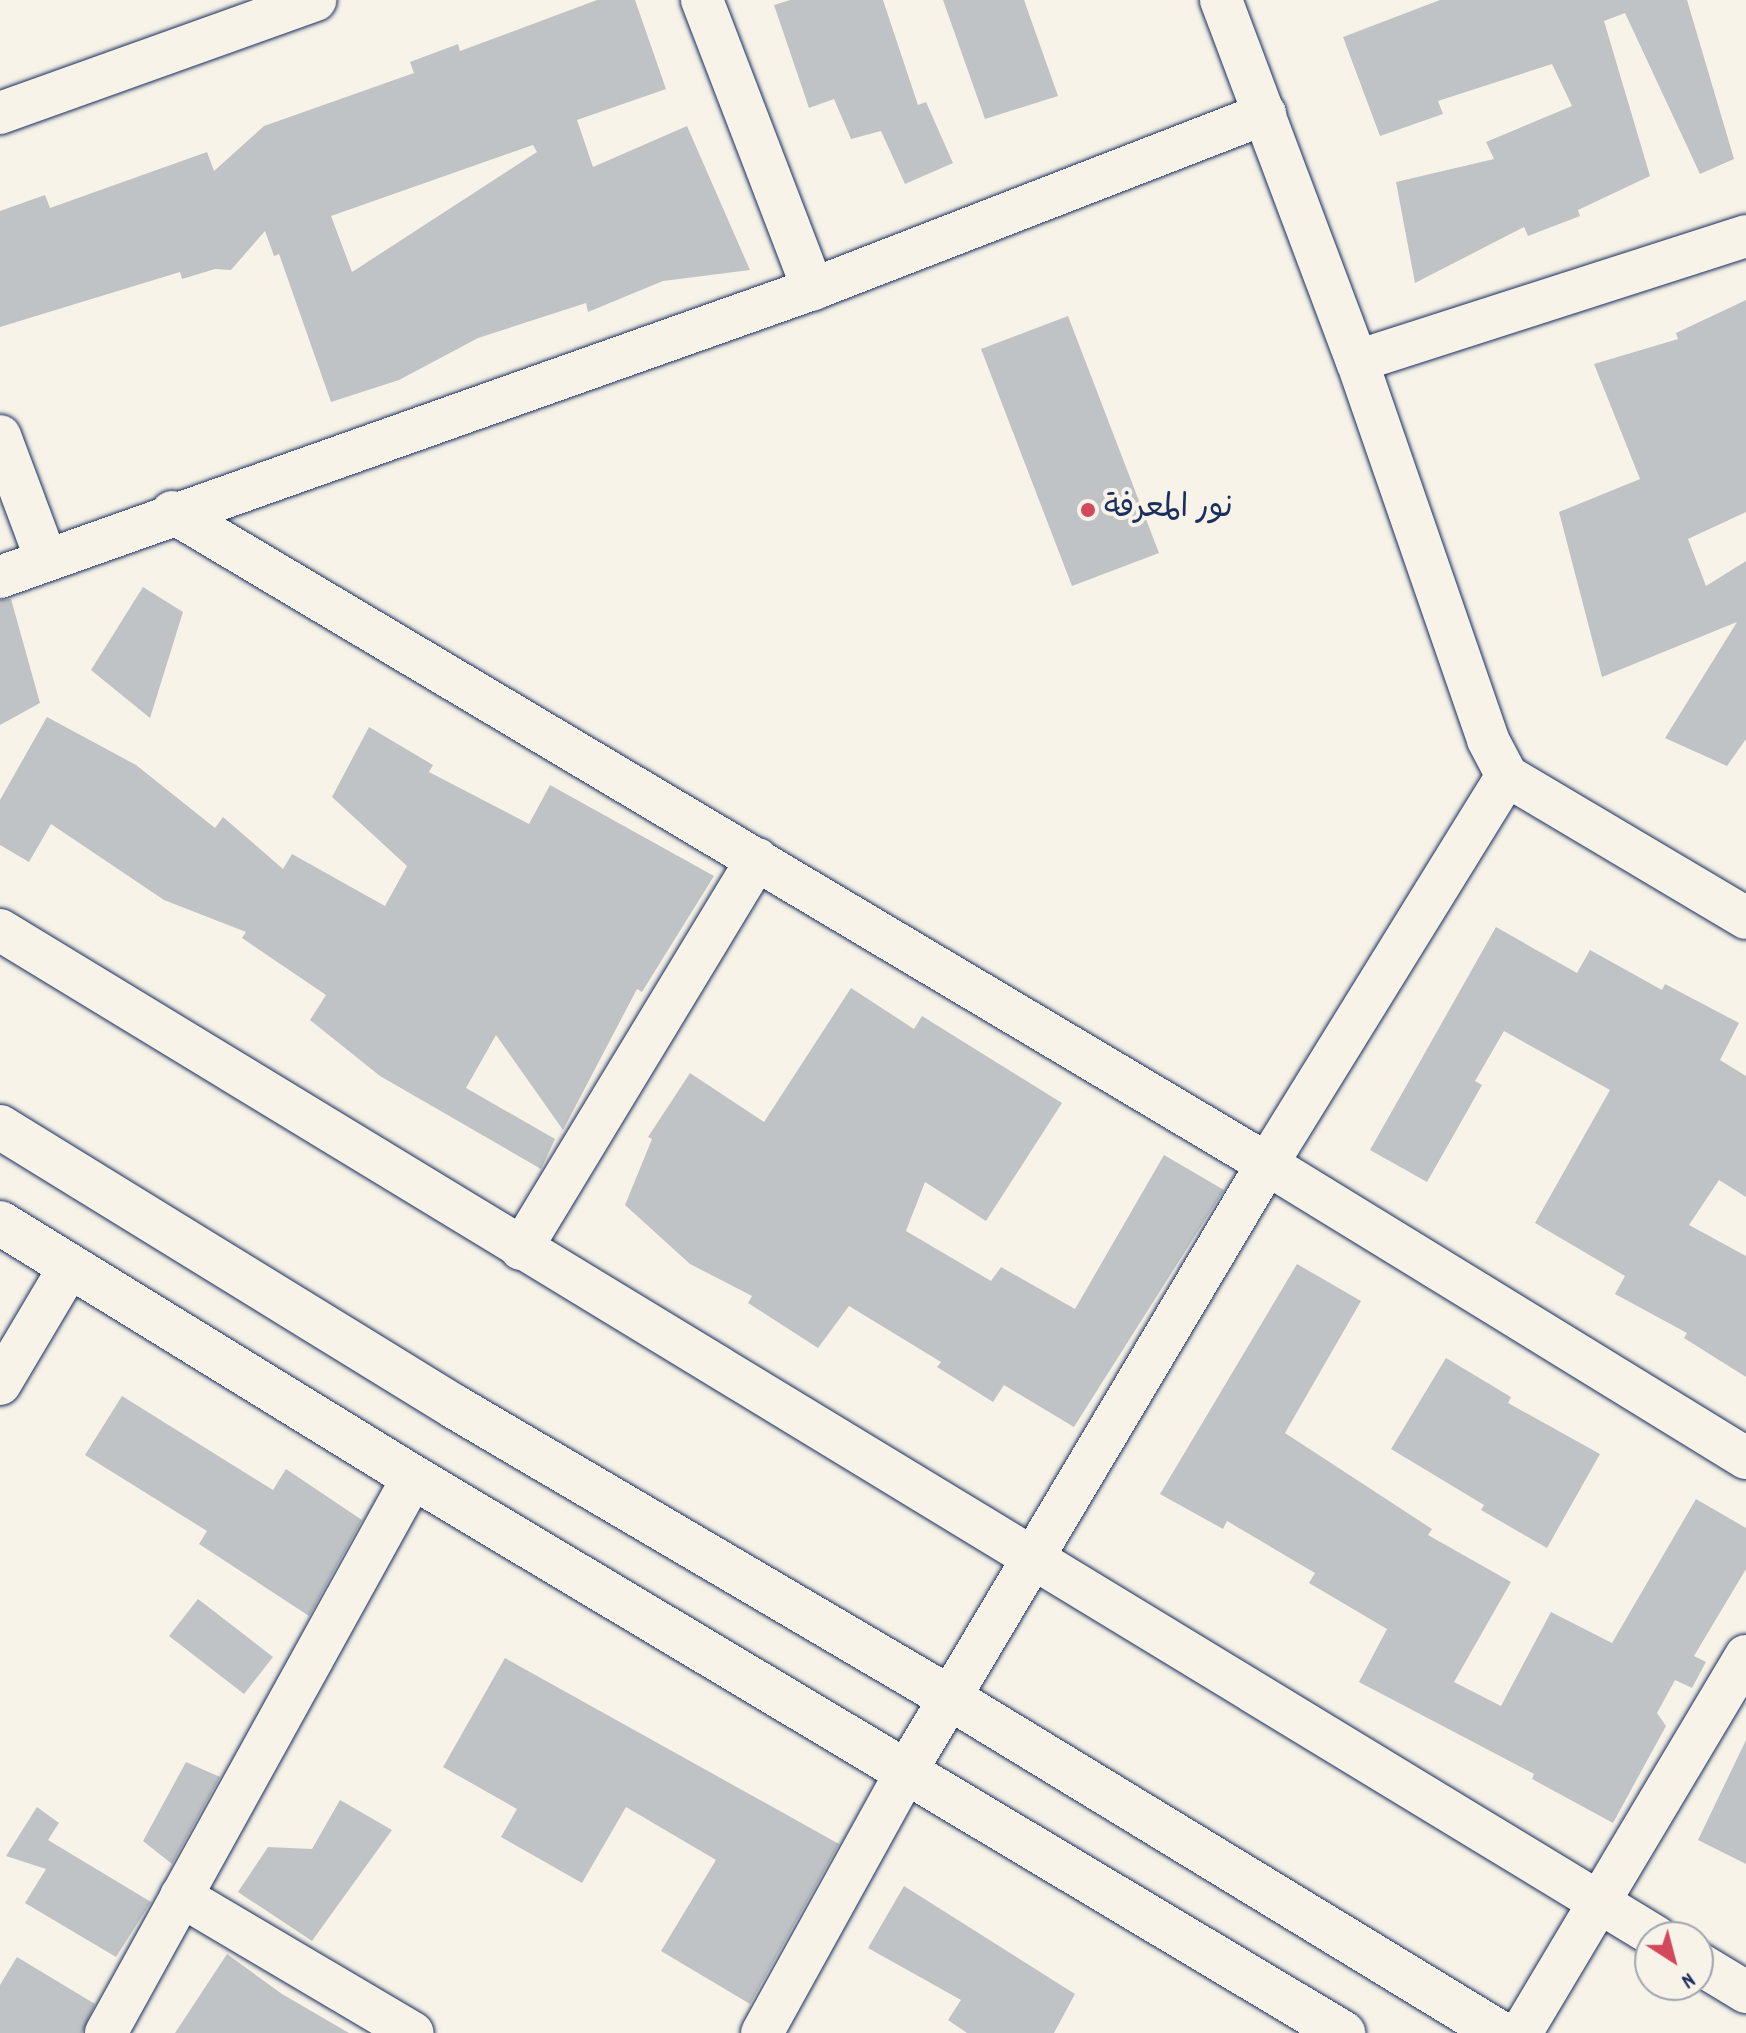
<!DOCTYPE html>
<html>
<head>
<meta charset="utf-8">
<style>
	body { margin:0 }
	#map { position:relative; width:1746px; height:2033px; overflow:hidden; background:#f7f3e8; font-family:Dekko,"Playpen Sans Arabic",sans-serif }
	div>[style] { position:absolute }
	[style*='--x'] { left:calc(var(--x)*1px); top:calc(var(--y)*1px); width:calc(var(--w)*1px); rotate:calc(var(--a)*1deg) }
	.building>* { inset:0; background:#c0c3c5 }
	.roads { filter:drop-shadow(0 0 2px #1b2f5e) drop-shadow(0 0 2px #1b2f5e) }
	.minor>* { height:42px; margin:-21px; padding:0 21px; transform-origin:21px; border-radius:21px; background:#f7f3e8 }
	.major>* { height:44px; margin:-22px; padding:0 22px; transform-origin:22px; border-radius:22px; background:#f7f3e8 }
	.dots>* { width:22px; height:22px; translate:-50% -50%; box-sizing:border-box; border:4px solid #f7f3e8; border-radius:50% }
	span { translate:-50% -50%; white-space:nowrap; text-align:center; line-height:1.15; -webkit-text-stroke:8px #f7f3e8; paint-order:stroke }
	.poi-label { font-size:32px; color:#1b2f5e }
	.left { translate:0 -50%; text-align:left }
	.north { position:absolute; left:1634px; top:1921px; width:80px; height:80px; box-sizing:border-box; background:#f7f3e8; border:2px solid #9fa5b1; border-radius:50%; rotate:144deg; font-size:22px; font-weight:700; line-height:32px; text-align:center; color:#1b2f5e }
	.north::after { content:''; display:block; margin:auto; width:28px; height:36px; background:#d1495b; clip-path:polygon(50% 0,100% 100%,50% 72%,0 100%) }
</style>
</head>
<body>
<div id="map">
	<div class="building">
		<div style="clip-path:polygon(evenodd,597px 0,635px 0,666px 89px,577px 120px,593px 167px,687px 126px,750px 270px,663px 281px,588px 312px,586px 303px,478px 338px,399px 380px,331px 402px,279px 254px,274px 256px,265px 231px,231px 270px,215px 269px,182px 279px,180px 272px,0 327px,0 211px,45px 195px,50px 208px,207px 152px,214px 171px,264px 126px,414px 73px,410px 62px,458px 44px,460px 51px,597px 0,533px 145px,537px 152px,352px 272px,331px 216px,533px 145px)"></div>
		<div style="clip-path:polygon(790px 0,883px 0,918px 105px,926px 102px,953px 163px,905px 184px,881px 131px,851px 139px,834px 99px,809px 108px,774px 5px)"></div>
		<div style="clip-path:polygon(943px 0,1024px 0,1058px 96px,985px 119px)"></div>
		<div style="clip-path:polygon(1440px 0,1687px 0,1734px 159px,1700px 174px,1625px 13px,1604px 21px,1650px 176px,1578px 210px,1580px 216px,1528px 236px,1524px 227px,1415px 283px,1396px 182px,1494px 159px,1486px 142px,1572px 106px,1552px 64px,1438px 101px,1443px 114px,1380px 136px,1343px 37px)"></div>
		<div style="clip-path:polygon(1746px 300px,1746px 512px,1688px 539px,1706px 586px,1746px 561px,1746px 739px,1727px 766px,1665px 738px,1737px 622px,1602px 677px,1559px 512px,1640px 479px,1594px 364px,1678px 339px,1676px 333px)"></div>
		<div style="clip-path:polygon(1068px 316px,1159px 553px,1072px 586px,981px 349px)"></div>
		<div style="clip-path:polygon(143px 587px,183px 612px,150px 718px,91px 670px)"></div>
		<div style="clip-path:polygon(11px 599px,40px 703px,0 725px,0 600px)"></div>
		<div style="clip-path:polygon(47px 717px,136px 765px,215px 828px,223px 817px,283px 869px,292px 854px,385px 906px,407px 866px,332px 797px,369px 727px,433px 765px,429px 772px,529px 824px,550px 785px,714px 876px,642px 992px,637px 989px,563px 1130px,496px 1035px,466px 1088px,555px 1139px,541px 1169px,380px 1076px,310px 1020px,326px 995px,242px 938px,246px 932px,164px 900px,51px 824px,29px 862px,0 845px,0 800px)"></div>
		<div style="clip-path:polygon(1496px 927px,1577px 973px,1590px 950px,1662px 990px,1665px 984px,1739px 1023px,1720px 1060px,1746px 1076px,1746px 1197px,1719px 1180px,1689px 1225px,1746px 1256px,1746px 1377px,1684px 1338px,1687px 1333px,1615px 1294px,1625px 1276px,1535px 1223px,1610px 1090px,1504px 1031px,1475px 1081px,1482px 1085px,1427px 1182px,1370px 1150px)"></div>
		<div style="clip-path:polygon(851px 988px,914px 1029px,922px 1016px,1062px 1103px,986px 1221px,925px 1182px,906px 1231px,991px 1281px,1001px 1267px,1075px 1309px,1164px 1155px,1224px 1190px,1074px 1427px,1004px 1385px,993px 1402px,937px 1367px,941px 1362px,849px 1306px,818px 1348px,748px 1303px,752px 1296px,690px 1264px,625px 1205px,652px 1139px,648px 1137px,690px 1073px,764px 1122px)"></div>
		<div style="clip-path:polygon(1297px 1264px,1361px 1301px,1285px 1433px,1432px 1529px,1428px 1535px,1511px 1582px,1454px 1682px,1501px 1706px,1551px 1612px,1612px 1643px,1696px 1499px,1746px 1528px,1746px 1569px,1694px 1656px,1706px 1662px,1692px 1688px,1675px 1680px,1657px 1713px,1666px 1726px,1613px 1823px,1532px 1779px,1534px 1774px,1359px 1682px,1387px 1629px,1309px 1583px,1315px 1573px,1227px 1521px,1223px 1529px,1160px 1494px)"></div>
		<div style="clip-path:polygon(1446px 1358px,1511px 1397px,1508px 1403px,1600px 1454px,1547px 1548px,1481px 1510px,1484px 1505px,1391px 1449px)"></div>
		<div style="clip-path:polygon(122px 1396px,273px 1490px,286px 1469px,362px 1520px,309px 1616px,199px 1544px,207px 1531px,85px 1455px)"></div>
		<div style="clip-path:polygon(198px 1599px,273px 1657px,244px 1694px,169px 1636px)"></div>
		<div style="clip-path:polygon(505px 1658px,839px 1844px,750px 2004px,661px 1951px,716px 1860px,626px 1807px,582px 1883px,501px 1837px,517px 1809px,443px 1767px)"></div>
		<div style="clip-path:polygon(1746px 1740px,1746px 1864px,1698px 1840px)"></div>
		<div style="clip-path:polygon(186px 1762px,220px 1777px,172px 1864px,143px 1841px)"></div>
		<div style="clip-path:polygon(340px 1800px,392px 1830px,312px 1941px,238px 1892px,268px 1847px,312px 1849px)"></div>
		<div style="clip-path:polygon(37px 1807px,59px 1823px,48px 1840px,151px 1902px,116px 1957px,25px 1903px,46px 1869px,6px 1856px)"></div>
		<div style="clip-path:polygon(904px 1886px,1075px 1994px,1054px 2033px,967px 2033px,948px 2020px,961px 2000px,868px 1948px)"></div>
		<div style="clip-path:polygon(227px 1954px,282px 1994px,349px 2033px,175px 2033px)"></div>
		<div style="clip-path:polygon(17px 1957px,95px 2004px,82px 2033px,0 2033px,0 1985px)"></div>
	</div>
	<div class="roads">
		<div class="minor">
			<div style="--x:702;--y:0;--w:310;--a:69"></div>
			<div style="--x:1221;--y:0;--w:386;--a:69.4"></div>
			<div style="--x:1357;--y:361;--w:401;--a:70.9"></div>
			<div style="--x:1488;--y:740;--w:41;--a:62.2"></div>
			<div style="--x:1507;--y:776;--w:278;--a:30.7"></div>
			<div style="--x:0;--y:113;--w:335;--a:-19.7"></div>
			<div style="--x:1357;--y:361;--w:409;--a:-17.8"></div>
			<div style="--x:0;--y:436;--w:131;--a:69.5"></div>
			<div style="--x:172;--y:512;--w:1274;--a:30.77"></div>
			<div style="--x:1267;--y:1164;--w:562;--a:31.54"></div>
			<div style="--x:0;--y:577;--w:863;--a:-19.51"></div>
			<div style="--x:813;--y:289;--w:485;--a:-21.2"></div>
			<div style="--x:0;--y:930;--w:1938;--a:31.3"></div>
			<div style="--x:521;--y:1249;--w:456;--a:-58.8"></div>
			<div style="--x:0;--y:1384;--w:137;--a:-59.3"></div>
			<div style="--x:181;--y:1896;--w:269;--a:30.6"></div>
			<div style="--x:1698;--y:1963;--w:56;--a:31.1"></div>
			<div style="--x:106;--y:2033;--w:635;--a:-61.09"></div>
			<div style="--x:762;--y:2033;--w:303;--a:-61.1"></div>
			<div style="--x:908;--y:1768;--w:703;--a:-59.27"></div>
			<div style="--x:1267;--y:1164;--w:456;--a:-58.3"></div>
			<div style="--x:1521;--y:2033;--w:439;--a:-59.2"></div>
		</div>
		<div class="major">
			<div style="--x:0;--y:1127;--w:534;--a:31.61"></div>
			<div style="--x:455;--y:1407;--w:574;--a:30.45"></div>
			<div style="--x:950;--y:1698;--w:644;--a:31.35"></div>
			<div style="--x:0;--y:1223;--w:485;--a:31.6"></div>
			<div style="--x:413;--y:1477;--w:1084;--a:30.87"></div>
		</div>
	</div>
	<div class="dots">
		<div style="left:1088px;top:510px;background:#d1495b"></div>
	</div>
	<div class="poi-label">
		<span class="left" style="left:1104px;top:510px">نور المعرفة</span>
	</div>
	<div class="north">N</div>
</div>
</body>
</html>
